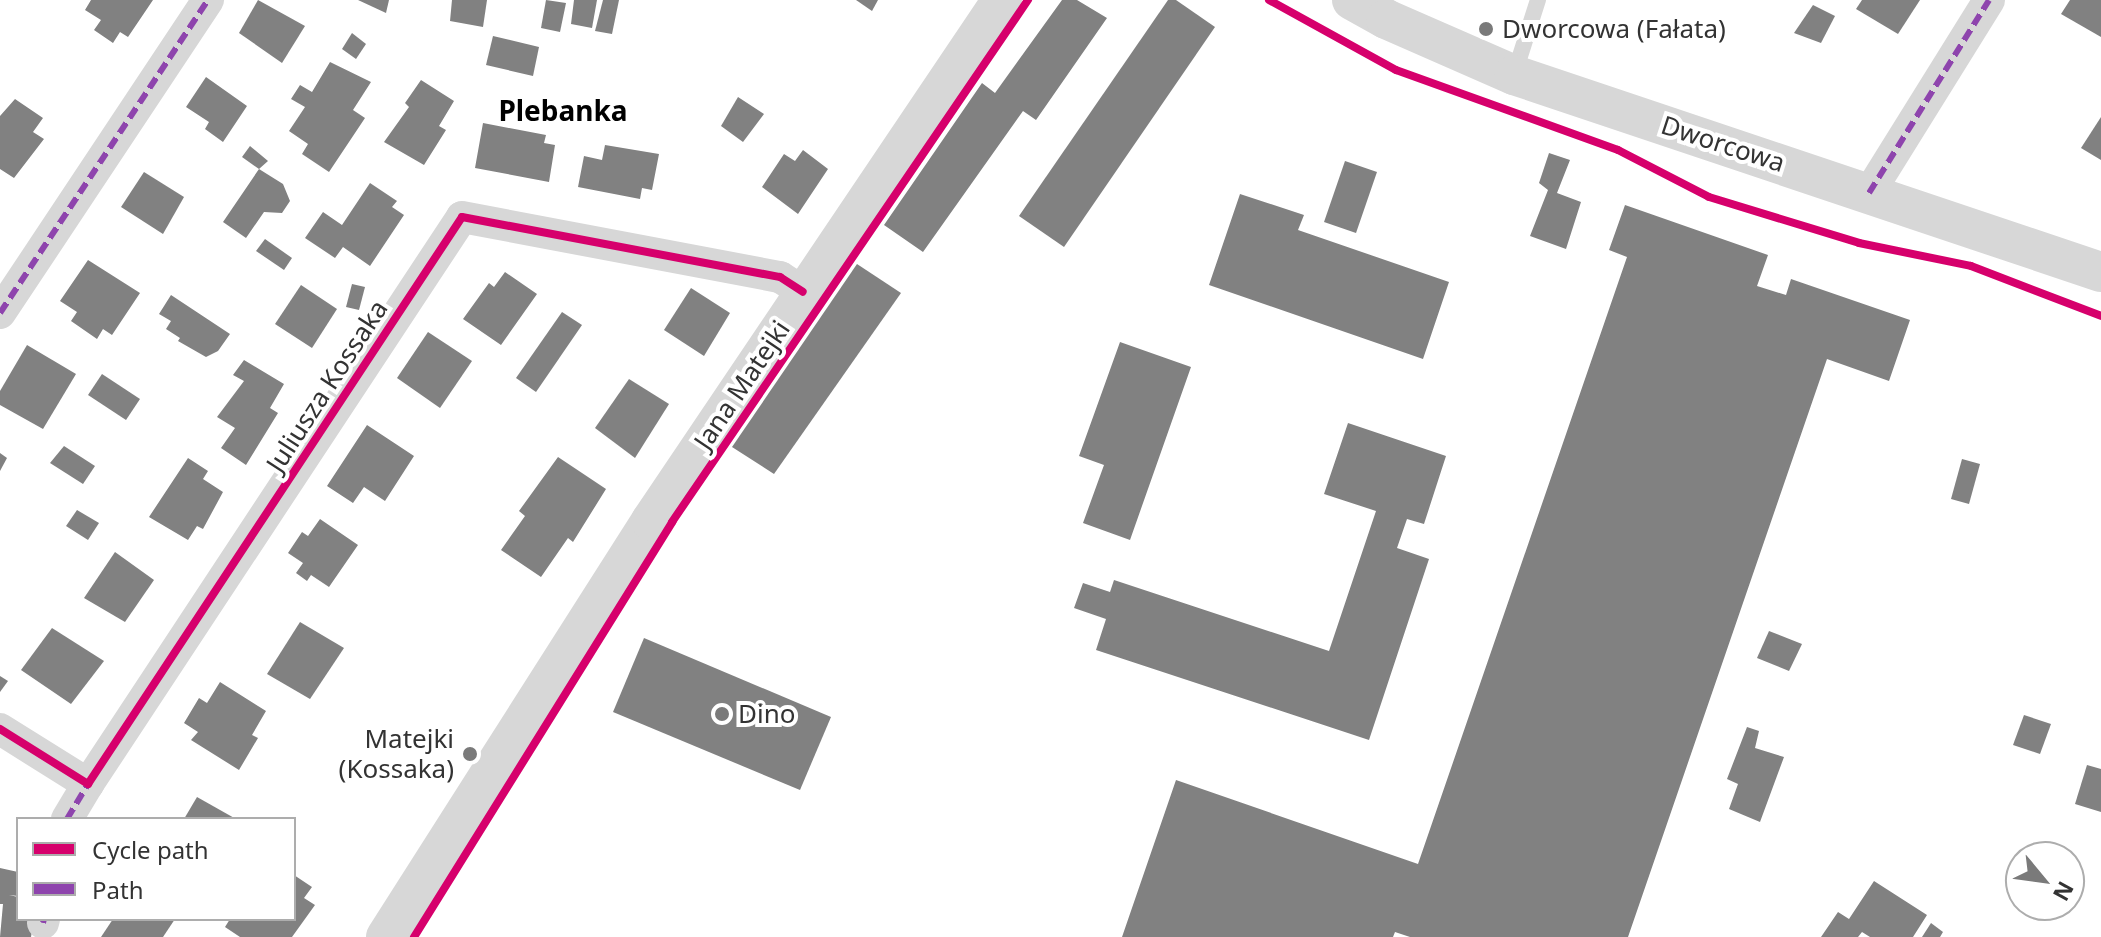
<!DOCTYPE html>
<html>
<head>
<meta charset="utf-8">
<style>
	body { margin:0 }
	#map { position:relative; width:2101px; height:937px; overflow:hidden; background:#fff; font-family:"Noto Sans",sans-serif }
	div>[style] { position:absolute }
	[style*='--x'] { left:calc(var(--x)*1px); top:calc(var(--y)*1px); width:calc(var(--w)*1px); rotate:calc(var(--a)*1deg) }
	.building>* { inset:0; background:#818181 }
	.service>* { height:16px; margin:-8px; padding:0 8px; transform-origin:8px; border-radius:8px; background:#d7d7d7 }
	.minor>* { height:32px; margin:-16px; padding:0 16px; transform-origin:16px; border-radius:16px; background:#d7d7d7 }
	.tertiary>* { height:40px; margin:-20px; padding:0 20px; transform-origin:20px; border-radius:20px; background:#d7d7d7 }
	.quiet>* { height:6px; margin-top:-3px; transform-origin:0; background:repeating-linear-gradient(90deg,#8e44ad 0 12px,transparent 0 18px) }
	.cycleway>* { height:8px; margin:-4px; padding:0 4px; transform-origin:4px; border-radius:4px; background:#d6006c }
	.dots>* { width:22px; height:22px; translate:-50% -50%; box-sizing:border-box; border:4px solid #fff; border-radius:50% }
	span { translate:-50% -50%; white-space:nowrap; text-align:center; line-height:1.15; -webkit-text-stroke:8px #fff; paint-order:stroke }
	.poi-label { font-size:26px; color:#333 }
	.left { translate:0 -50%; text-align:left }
	.right { translate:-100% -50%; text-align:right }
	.street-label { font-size:26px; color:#333 }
	.neighbourhood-label { font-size:28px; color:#000; font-weight:700 }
	.legend { position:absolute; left:16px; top:817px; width:280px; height:104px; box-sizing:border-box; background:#fff; border:2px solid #adadad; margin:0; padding:10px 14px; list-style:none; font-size:24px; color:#333 }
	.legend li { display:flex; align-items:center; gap:16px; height:40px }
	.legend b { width:40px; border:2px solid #adadad }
	.north { position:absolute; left:2005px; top:841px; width:80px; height:80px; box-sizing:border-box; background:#fff; border:2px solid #adadad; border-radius:50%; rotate:119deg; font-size:22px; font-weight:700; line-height:32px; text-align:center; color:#333 }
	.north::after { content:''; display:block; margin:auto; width:28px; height:36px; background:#7a7a7a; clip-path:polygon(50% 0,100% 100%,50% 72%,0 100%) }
</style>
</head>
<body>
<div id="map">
	<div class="building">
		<div style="clip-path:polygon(91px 0,153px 0,128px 37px,120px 32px,113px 43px,94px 30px,101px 20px,85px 10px)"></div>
		<div style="clip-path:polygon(258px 0,305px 26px,282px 63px,239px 33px)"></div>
		<div style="clip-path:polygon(358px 0,389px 0,386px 13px)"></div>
		<div style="clip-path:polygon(452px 0,487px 0,483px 27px,450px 21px)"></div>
		<div style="clip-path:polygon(546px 0,566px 3px,560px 32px,541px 28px)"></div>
		<div style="clip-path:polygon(574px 0,597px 0,592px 28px,571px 24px)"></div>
		<div style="clip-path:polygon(603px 0,619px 0,612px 34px,595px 31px)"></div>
		<div style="clip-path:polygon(856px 0,878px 0,872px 11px)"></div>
		<div style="clip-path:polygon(1062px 0,1077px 0,1107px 18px,1036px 120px,1023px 111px,923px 252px,884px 225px,982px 83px,995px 93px)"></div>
		<div style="clip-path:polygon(1168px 0,1176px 0,1215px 27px,1064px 247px,1019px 216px)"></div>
		<div style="clip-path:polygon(1862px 0,1920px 0,1898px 34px,1856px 9px)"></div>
		<div style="clip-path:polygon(2070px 0,2101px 0,2101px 37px,2061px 14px)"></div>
		<div style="clip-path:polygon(1813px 5px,1835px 16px,1821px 43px,1794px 33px)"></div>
		<div style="clip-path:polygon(352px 33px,366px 44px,356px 59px,342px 49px)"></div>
		<div style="clip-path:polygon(493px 36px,539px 47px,533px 76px,486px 65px)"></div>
		<div style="clip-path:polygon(330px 62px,371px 82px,353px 110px,365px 118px,329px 172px,302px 154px,308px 144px,289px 131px,305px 107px,291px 99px,300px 85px,312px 92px)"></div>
		<div style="clip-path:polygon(206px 77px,247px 106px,223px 142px,205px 129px,209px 122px,186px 107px)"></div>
		<div style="clip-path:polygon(421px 80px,454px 101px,439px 126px,446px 130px,424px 165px,384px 142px,409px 107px,405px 103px)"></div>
		<div style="clip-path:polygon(738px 97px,764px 114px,743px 142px,721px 126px)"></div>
		<div style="clip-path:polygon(15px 99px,43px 118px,33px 132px,44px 139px,14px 178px,0 169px,0 116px)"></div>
		<div style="clip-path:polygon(2101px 117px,2101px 160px,2081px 148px)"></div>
		<div style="clip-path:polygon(483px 123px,546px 135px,544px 143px,555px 145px,549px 182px,475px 168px)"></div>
		<div style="clip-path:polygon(605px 145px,659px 154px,652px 190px,642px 188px,640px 199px,578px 187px,584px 156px,602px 160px)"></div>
		<div style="clip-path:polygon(250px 146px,268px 161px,259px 169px,242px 157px)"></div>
		<div style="clip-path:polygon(803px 150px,828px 169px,798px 214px,762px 187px,784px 154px,795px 161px)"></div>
		<div style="clip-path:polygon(1549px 153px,1570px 160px,1557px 193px,1581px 202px,1566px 249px,1530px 236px,1548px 190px,1539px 183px)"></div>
		<div style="clip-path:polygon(1345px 161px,1377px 172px,1356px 233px,1324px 222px)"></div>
		<div style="clip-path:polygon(259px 169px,283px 184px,290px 201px,282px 213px,264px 212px,246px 238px,223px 222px)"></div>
		<div style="clip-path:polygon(144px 172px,184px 197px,163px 234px,121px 207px)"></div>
		<div style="clip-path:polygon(370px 183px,397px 201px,392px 207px,404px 215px,370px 266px,343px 247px,335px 258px,305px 238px,323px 212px,342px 225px)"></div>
		<div style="clip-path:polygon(1240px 194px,1304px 215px,1298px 230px,1449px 282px,1423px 359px,1209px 285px)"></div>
		<div style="clip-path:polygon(1625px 205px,1768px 255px,1757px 286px,1786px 295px,1791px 279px,1910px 320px,1889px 381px,1827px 359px,1628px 937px,1410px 937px,1395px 932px,1393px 937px,1122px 937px,1176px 780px,1418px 864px,1627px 257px,1609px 250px)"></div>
		<div style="clip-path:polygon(265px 239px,292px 258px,284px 270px,256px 251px)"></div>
		<div style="clip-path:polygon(88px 260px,140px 293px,112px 335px,103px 329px,97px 339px,71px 321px,77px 312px,60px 301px)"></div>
		<div style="clip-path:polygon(857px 264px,901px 293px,774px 474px,732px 447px)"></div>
		<div style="clip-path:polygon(505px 272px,537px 294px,501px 345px,463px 319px,489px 283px,494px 287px)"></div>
		<div style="clip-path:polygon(352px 284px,365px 287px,359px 310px,346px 307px)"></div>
		<div style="clip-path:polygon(301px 285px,337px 309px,312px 348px,275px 324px)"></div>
		<div style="clip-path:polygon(691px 288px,730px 313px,704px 356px,664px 330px)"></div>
		<div style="clip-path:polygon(171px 295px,230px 334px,218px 351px,206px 357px,178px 341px,180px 338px,166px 329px,171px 321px,159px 314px)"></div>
		<div style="clip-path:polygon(562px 312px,582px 325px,536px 392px,516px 378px)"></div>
		<div style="clip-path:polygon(428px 332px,472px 361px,440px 408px,397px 378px)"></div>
		<div style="clip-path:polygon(1120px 342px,1191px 367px,1130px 540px,1083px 523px,1104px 465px,1079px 456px)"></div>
		<div style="clip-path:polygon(27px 345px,76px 374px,43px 429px,0 405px,0 391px)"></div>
		<div style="clip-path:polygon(244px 360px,284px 384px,270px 408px,278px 413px,246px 465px,221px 448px,235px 428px,217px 417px,244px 381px,233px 375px)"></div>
		<div style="clip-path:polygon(102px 374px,140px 399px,126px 420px,88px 395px)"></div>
		<div style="clip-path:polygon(629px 379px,669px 404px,635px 458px,595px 428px)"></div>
		<div style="clip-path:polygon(1348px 423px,1446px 456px,1424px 524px,1407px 519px,1397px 548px,1429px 559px,1369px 740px,1096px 650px,1106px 619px,1074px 608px,1083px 583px,1110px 592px,1114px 580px,1329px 651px,1376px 511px,1324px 494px)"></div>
		<div style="clip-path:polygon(367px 425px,414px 456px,385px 501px,364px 487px,353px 503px,327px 486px)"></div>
		<div style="clip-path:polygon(64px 446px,95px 466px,83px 484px,50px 463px)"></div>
		<div style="clip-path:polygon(0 453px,7px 458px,0 471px)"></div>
		<div style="clip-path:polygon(558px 457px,606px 489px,573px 542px,568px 538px,541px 577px,501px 550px,525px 516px,519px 511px)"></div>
		<div style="clip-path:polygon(188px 458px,208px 471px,203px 479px,223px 492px,203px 529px,197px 526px,188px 540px,149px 517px)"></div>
		<div style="clip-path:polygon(1962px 459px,1980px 464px,1969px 504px,1951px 499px)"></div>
		<div style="clip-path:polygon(77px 510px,99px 523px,88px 540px,66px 526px)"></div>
		<div style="clip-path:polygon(320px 519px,358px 545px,329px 587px,311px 575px,307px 581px,296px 573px,303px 563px,288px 553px,302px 532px,308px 536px)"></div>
		<div style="clip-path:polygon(115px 552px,154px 580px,125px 622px,84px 598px)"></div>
		<div style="clip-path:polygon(300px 622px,344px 648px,310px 699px,267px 674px)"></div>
		<div style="clip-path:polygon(52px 628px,104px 661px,71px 704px,21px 670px)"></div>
		<div style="clip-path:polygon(1769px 631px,1802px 644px,1789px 671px,1757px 658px)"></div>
		<div style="clip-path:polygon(644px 638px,831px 717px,800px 790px,613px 712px)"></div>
		<div style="clip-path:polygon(0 676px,8px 681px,0 692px)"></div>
		<div style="clip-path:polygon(220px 682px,266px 711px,252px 735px,258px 738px,239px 770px,191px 740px,198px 732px,184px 723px,199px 698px,207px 703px)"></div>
		<div style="clip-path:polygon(2024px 715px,2051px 724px,2040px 754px,2013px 745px)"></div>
		<div style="clip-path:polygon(1747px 727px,1759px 731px,1755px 748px,1784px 757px,1760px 822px,1729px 809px,1738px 784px,1727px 779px)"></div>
		<div style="clip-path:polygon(2087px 765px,2101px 769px,2101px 812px,2075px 804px)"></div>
		<div style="clip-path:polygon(197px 797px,236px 819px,184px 819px)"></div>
		<div style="clip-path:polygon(0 868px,18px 872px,18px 896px,9px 895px,18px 897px,18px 919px,34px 919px,31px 937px,0 937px,3px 904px,0 904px)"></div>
		<div style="clip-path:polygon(294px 875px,312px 887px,304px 898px,315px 905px,292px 937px,240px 937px,225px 927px,230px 919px,294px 919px)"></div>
		<div style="clip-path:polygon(1874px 881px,1927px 915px,1913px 937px,1870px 937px,1862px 932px,1858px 937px,1821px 937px,1838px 912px,1849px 919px)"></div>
		<div style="clip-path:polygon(113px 919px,175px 919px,163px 937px,101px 937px)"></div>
		<div style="clip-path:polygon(1931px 923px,1943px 932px,1940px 937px,1922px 937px)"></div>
	</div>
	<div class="service">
		<div style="--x:1514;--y:75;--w:79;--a:-72.3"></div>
	</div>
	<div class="minor">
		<div style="--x:1869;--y:193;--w:227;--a:-58.1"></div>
		<div style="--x:0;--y:313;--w:376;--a:-56.4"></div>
		<div style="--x:0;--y:729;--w:104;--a:32"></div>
		<div style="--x:88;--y:784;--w:679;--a:-56.59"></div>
		<div style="--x:462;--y:217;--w:324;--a:10.7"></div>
		<div style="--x:780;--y:277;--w:27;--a:33"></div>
		<div style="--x:67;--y:819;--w:41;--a:-59"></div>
		<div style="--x:43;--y:923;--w:4;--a:-76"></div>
	</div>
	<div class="tertiary">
		<div style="--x:1352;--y:0;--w:39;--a:29"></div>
		<div style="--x:1386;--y:19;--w:140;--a:23.6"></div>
		<div style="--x:1514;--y:75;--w:619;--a:18.55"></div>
		<div style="--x:386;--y:937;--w:493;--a:-57.5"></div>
		<div style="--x:651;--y:521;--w:628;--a:-56.03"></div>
	</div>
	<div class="quiet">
		<div style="--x:1869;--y:193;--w:227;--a:-58.1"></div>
		<div style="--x:0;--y:313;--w:376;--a:-56.4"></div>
		<div style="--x:67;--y:819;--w:41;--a:-59"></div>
		<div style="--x:43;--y:923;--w:4;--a:-76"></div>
	</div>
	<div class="cycleway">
		<div style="--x:1269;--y:0;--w:145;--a:28.9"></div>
		<div style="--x:1396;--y:70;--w:236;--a:19.8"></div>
		<div style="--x:1618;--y:150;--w:102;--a:27.3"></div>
		<div style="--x:1709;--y:197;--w:157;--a:17"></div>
		<div style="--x:1859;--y:243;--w:114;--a:11.6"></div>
		<div style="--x:1971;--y:266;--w:139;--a:21"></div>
		<div style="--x:0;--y:729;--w:104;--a:32"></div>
		<div style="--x:88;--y:784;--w:679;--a:-56.59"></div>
		<div style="--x:462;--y:217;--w:324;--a:10.7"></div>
		<div style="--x:780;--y:277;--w:27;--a:33"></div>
		<div style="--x:414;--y:937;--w:489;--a:-58.1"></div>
		<div style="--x:672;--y:522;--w:632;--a:-55.71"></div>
	</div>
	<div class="dots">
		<div style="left:1486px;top:29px;background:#7a7a7a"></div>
		<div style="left:722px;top:714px;background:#7a7a7a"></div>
		<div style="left:470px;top:754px;background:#7a7a7a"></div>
	</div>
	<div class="poi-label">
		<span class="left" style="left:1502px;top:29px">Dworcowa (Fałata)</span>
		<span class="left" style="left:738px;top:714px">Dino</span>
		<span class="right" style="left:454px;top:754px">Matejki<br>(Kossaka)</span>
	</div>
	<div class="street-label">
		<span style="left:1723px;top:144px;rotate:18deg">Dworcowa</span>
		<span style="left:742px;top:385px;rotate:-56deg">Jana Matejki</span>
		<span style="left:327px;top:386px;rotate:-57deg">Juliusza Kossaka</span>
	</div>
	<div class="neighbourhood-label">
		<span style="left:563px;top:110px">Plebanka</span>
	</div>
	<ul class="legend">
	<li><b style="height:10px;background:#d6006c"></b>Cycle path</li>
	<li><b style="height:10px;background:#8e44ad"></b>Path</li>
	</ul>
	<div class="north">N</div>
</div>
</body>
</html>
